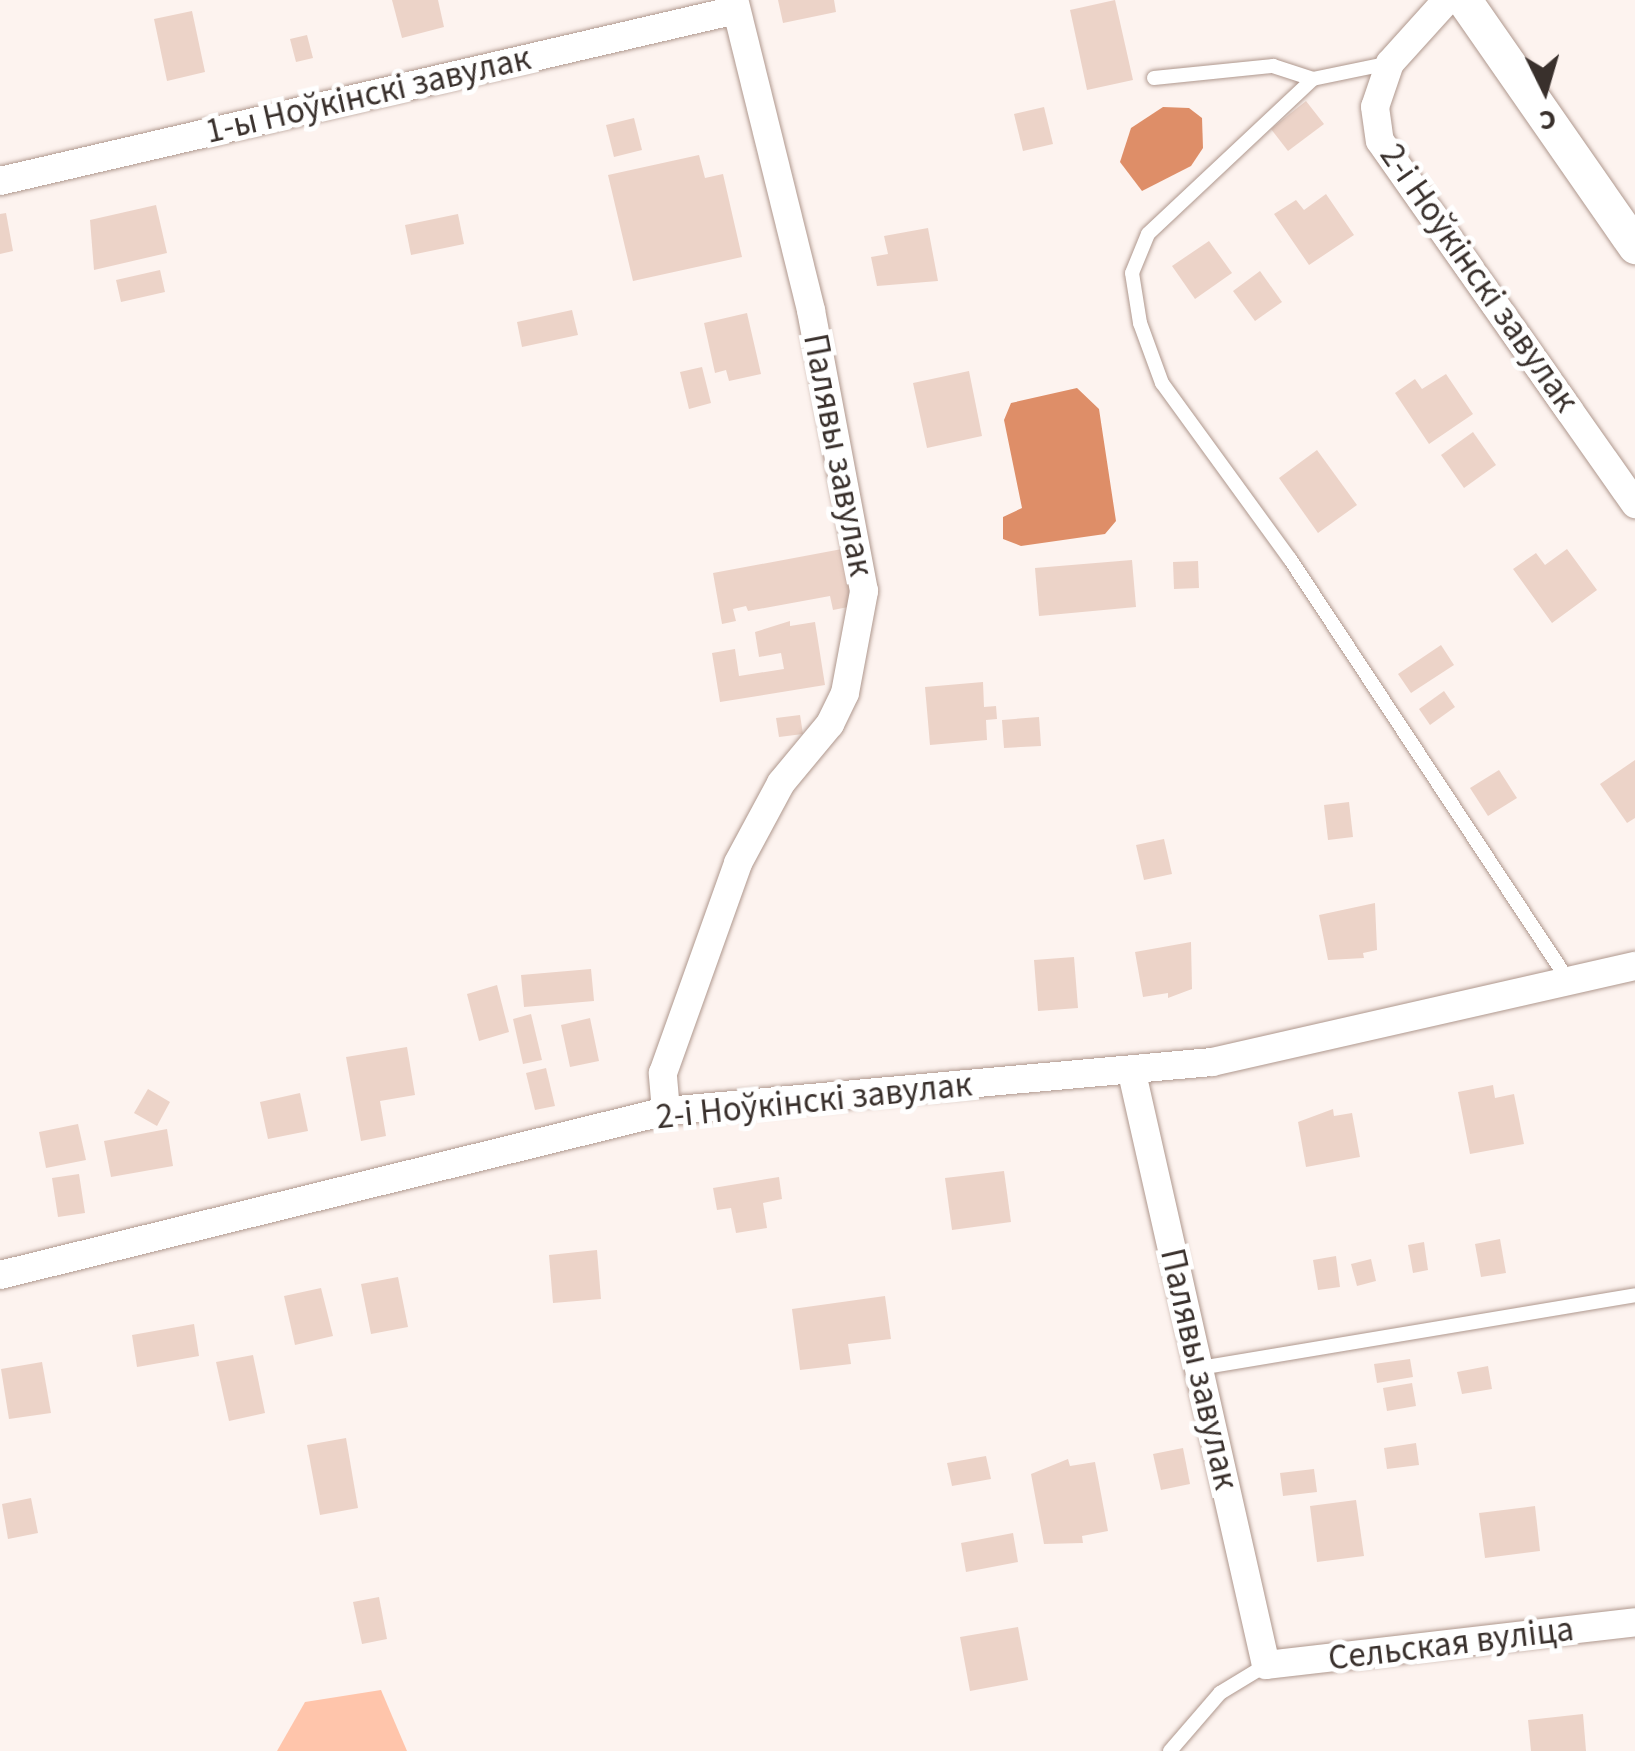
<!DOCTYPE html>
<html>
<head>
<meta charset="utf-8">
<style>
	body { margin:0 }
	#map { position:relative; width:1635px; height:1751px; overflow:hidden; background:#fdf3ef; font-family:"Source Sans 3",sans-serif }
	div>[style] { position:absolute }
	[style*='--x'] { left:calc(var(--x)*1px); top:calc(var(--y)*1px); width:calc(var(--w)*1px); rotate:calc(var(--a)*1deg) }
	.green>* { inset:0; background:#ffc5ab }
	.water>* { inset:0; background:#de8e68 }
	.building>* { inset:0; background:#ecd3c8 }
	.roads { filter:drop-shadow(0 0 2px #af988e) drop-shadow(0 0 2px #af988e) }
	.service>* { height:14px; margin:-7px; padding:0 7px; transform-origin:7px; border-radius:7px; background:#fff }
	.minor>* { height:28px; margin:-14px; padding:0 14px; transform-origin:14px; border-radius:14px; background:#fff }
	.tertiary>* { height:35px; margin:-17.5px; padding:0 17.5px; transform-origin:17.5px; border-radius:17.5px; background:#fff }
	span { translate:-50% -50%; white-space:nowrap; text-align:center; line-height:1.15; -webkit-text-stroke:10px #fff; paint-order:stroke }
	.street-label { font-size:35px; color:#39302c }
	.north { position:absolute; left:1495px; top:40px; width:100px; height:100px; -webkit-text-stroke:8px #fff; paint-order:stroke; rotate:175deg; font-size:28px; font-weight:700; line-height:40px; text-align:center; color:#39302c }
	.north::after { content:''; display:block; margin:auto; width:35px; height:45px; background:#39302c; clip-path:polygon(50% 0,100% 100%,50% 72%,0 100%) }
</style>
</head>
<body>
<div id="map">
	<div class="green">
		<div style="clip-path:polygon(381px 1690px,407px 1751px,277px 1751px,305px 1702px)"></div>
	</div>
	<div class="water">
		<div style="clip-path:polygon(1163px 107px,1189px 108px,1202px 118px,1203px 148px,1191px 166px,1142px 191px,1120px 162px,1131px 128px)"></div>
		<div style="clip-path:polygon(1077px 388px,1099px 409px,1116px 521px,1105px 534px,1021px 546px,1003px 539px,1003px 517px,1022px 508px,1004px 420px,1011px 403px)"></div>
	</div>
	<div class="building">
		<div style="clip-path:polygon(392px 0,438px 0,444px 27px,402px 38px)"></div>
		<div style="clip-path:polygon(778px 0,834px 0,836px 12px,783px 23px)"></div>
		<div style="clip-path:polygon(1115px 0,1133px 80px,1087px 90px,1070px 10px)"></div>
		<div style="clip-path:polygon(192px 11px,205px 72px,167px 81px,154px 19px)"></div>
		<div style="clip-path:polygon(307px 35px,313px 58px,296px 62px,290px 39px)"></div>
		<div style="clip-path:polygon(1306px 101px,1324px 124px,1288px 151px,1271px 129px)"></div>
		<div style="clip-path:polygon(1044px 107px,1053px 144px,1023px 151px,1014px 114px)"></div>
		<div style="clip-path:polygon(634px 118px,642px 150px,614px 157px,606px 125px)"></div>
		<div style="clip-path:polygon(699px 155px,705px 178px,723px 174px,742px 257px,633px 281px,608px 175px)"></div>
		<div style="clip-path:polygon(1326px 194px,1354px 235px,1309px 265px,1274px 214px,1296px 200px,1304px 210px)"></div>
		<div style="clip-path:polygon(156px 205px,167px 253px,94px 270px,90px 220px)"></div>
		<div style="clip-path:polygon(6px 213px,13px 251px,0 254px,0 214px)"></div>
		<div style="clip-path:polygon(458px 214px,464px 244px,411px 255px,405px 225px)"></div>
		<div style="clip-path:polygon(928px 228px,938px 281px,877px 286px,871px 257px,888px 254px,884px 236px)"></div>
		<div style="clip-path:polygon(1209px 241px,1232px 273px,1195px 299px,1172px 266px)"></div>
		<div style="clip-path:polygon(160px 270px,165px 292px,121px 302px,116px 280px)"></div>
		<div style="clip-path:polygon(1260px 271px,1282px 302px,1255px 321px,1233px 291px)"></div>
		<div style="clip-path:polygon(572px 310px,578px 335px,522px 347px,517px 322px)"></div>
		<div style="clip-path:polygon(747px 313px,761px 374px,729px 381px,726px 370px,715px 373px,704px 323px)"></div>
		<div style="clip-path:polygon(702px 367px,711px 403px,689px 409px,680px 372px)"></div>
		<div style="clip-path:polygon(969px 371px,982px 436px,927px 448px,913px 383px)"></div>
		<div style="clip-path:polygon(1446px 374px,1473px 414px,1429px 444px,1395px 393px,1415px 379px,1422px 389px)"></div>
		<div style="clip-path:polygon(1473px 432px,1496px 465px,1464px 488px,1441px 455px)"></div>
		<div style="clip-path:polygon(1317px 450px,1357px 505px,1318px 533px,1279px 478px)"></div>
		<div style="clip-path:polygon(842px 549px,853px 606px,833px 610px,830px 596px,748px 611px,746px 606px,733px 609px,736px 621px,722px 624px,713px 573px)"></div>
		<div style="clip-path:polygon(1567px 549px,1597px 590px,1552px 623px,1513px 569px,1536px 553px,1545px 565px)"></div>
		<div style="clip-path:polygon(1132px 560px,1136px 607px,1039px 616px,1035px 568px)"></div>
		<div style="clip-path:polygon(1198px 561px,1199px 588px,1174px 589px,1173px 562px)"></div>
		<div style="clip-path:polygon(790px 621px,790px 626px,815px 622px,825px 685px,720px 702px,712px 653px,735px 649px,739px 676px,784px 669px,781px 653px,759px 657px,755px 632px)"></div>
		<div style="clip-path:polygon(1441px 645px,1454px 665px,1411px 693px,1398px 674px)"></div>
		<div style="clip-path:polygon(983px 682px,984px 707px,996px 706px,997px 719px,986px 720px,987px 740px,930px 745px,925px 687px)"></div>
		<div style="clip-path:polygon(1444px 691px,1455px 707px,1430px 725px,1419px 709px)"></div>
		<div style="clip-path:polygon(800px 715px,803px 734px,779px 737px,776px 718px)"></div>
		<div style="clip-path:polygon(1039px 717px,1041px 746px,1004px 748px,1002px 720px)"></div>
		<div style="clip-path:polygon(1635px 760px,1635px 818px,1627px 823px,1600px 784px)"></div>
		<div style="clip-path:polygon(1499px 770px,1517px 798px,1488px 816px,1470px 788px)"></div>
		<div style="clip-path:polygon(1349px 802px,1353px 837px,1328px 840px,1324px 805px)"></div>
		<div style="clip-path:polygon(1164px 839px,1172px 874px,1144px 880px,1136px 845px)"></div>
		<div style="clip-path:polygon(1375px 903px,1377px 950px,1363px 953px,1364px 958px,1328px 960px,1319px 915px)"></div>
		<div style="clip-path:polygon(1191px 942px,1192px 989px,1168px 998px,1168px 993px,1143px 997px,1135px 952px)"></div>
		<div style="clip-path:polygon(1074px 957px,1078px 1008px,1038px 1011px,1034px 960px)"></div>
		<div style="clip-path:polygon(591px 969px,594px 1001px,524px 1007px,521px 975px)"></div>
		<div style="clip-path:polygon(497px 985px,509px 1032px,479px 1041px,467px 994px)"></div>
		<div style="clip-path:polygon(531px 1014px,542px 1060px,523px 1064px,513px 1019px)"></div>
		<div style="clip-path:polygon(590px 1018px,599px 1061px,570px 1067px,561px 1025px)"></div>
		<div style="clip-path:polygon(407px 1047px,415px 1095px,380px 1101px,386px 1136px,361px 1141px,346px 1057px)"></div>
		<div style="clip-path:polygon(546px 1068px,555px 1106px,535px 1110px,526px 1073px)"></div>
		<div style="clip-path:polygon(1493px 1085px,1495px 1098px,1514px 1094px,1524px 1144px,1470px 1154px,1458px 1092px)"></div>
		<div style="clip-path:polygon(148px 1089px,170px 1102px,157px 1126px,134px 1113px)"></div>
		<div style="clip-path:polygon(300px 1093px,308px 1131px,268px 1139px,260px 1102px)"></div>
		<div style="clip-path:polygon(1333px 1109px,1334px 1116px,1352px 1113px,1360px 1157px,1306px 1167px,1298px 1122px)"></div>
		<div style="clip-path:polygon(78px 1124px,86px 1160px,46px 1168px,39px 1132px)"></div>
		<div style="clip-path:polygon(167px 1129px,173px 1166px,111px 1177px,104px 1141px)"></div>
		<div style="clip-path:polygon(1004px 1171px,1011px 1222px,952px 1230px,945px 1178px)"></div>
		<div style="clip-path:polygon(79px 1174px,85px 1213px,58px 1217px,52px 1178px)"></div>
		<div style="clip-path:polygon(779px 1177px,782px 1199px,763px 1203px,767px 1228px,736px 1233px,731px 1208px,717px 1210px,713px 1188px)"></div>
		<div style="clip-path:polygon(1500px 1239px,1506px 1273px,1481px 1277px,1475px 1244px)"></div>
		<div style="clip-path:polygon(1424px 1242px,1428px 1270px,1413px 1273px,1408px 1245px)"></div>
		<div style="clip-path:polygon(597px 1250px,601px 1299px,553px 1303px,549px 1255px)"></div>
		<div style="clip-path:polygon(1336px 1256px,1340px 1287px,1318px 1290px,1313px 1260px)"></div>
		<div style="clip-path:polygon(1371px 1259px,1376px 1281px,1357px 1286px,1351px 1264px)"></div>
		<div style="clip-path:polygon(398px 1277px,408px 1327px,371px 1334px,361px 1284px)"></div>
		<div style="clip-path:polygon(321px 1288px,333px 1336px,295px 1345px,284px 1296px)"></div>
		<div style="clip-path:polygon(885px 1296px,891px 1339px,848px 1344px,851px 1364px,800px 1370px,792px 1309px)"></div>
		<div style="clip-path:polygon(194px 1324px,199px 1356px,137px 1367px,132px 1335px)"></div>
		<div style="clip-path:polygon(253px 1355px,265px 1413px,229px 1421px,216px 1362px)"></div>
		<div style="clip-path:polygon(1410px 1359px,1413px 1377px,1377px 1383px,1374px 1364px)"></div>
		<div style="clip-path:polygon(42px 1362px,51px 1413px,9px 1419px,1px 1369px)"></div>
		<div style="clip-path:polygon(1488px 1366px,1492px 1389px,1462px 1394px,1457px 1372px)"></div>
		<div style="clip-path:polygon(1412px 1383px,1416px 1406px,1387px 1411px,1383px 1388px)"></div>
		<div style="clip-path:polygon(346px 1438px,358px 1508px,320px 1515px,307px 1445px)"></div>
		<div style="clip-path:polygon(1416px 1443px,1419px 1465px,1387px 1469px,1384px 1448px)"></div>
		<div style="clip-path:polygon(1183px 1448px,1190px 1484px,1161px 1490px,1153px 1454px)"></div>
		<div style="clip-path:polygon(986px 1456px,991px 1479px,952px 1486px,947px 1463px)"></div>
		<div style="clip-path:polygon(1068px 1459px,1070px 1466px,1095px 1462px,1108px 1531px,1082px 1536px,1083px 1543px,1044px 1544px,1031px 1474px)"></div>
		<div style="clip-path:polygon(1314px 1469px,1317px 1492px,1283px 1496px,1280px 1473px)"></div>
		<div style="clip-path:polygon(31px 1498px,38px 1533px,8px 1539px,2px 1504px)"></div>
		<div style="clip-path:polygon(1356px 1500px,1364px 1556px,1317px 1562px,1310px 1506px)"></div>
		<div style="clip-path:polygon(1535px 1506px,1540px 1551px,1485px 1558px,1479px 1513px)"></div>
		<div style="clip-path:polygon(1013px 1533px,1018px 1562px,966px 1572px,961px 1543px)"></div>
		<div style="clip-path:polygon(379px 1597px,387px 1639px,362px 1644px,353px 1602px)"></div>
		<div style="clip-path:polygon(1018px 1627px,1028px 1680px,970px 1691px,960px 1637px)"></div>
		<div style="clip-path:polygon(1583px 1714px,1586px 1751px,1531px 1751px,1528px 1720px)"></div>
	</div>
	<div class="roads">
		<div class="service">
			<div style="--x:1390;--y:63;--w:79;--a:168.3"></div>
			<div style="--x:1313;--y:79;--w:226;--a:136.8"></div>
			<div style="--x:1148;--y:234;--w:42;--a:112.3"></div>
			<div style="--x:1132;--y:273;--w:51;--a:80.9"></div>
			<div style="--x:1140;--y:323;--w:64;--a:69.9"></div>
			<div style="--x:1162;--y:383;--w:218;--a:54"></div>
			<div style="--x:1290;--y:559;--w:508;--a:56.56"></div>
			<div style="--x:1154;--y:78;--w:120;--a:-5.8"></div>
			<div style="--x:1273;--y:66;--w:42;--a:18"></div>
			<div style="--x:1200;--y:1368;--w:441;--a:-9.5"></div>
			<div style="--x:1170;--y:1751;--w:77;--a:-49.2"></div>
			<div style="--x:1220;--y:1693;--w:54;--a:-31.3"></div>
		</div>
		<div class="minor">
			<div style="--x:1447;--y:0;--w:85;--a:132.1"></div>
			<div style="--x:1390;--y:63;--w:46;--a:108.8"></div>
			<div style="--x:1375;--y:107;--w:34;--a:82"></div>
			<div style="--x:1380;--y:141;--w:444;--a:54.9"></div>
			<div style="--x:0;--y:181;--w:756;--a:-13.08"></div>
			<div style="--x:1132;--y:1073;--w:607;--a:77.25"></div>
			<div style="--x:1266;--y:1665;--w:371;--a:-6.6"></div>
			<div style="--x:666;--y:1111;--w:38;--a:-95"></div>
			<div style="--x:663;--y:1073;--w:223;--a:-70.3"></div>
			<div style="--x:738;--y:863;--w:91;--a:-61.7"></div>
			<div style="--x:781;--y:783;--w:77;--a:-50.3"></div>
			<div style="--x:830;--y:724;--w:34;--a:-64"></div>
			<div style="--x:845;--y:693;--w:104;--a:-79.4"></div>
			<div style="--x:864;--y:591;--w:286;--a:-100.7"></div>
			<div style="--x:811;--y:310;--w:319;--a:-103.9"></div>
			<div style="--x:0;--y:1275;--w:686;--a:-13.83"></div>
			<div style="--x:666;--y:1111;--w:548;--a:-5.13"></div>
			<div style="--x:1212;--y:1062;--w:434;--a:-12.8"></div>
		</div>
		<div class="tertiary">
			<div style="--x:1464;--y:0;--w:300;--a:55.2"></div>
		</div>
	</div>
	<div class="street-label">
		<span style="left:368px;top:95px;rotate:-13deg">1-ы Ноўкінскі завулак</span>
		<span style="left:1479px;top:278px;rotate:55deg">2-і Ноўкінскі завулак</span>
		<span style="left:838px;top:455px;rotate:79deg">Палявы завулак</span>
		<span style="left:814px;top:1101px;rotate:-6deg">2-і Ноўкінскі завулак</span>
		<span style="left:1199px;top:1369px;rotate:77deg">Палявы завулак</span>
		<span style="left:1451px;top:1644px;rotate:-7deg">Сельская вуліца</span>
	</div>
	<div class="north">С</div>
</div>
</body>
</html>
